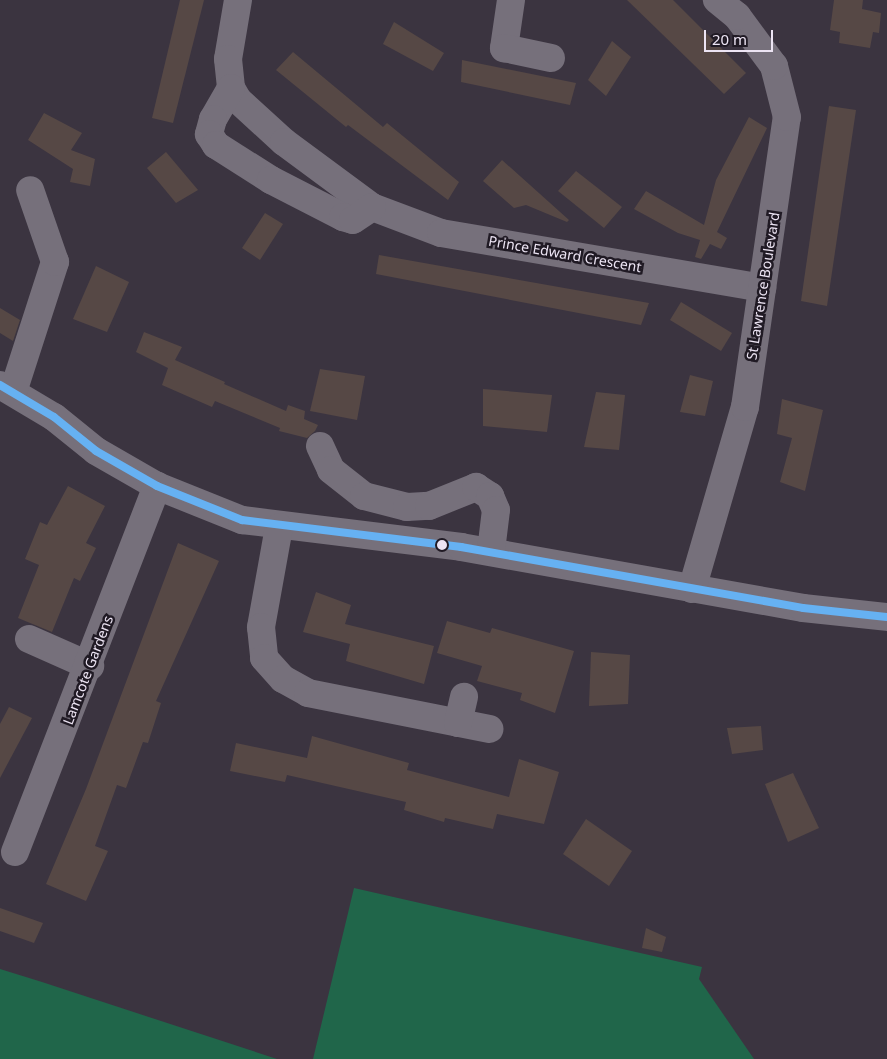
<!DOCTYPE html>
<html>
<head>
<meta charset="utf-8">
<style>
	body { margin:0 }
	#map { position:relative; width:887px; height:1059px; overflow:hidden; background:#3b3440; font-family:"Noto Sans",sans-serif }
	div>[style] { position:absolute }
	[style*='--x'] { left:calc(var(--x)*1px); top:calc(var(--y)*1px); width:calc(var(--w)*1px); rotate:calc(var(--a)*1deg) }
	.green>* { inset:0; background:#20664a }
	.building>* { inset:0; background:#564845 }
	.minor>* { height:28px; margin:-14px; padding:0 14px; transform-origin:14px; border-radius:14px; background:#76707b }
	.bus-1>* { height:8px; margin:-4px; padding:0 4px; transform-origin:4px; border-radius:4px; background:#66b1f2 }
	.dots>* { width:14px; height:14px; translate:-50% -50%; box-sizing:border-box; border:2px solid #201a24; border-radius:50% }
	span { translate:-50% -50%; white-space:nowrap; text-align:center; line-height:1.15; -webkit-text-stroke:5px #201a24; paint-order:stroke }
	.street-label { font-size:14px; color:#ece4f3 }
	.scale { position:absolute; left:704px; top:30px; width:69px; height:22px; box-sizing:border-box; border:2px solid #ece4f3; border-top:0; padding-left:6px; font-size:15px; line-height:18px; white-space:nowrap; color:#ece4f3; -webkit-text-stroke:4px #201a24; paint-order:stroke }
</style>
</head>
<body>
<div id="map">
	<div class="green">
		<div style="clip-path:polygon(354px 888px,702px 967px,699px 979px,754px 1059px,313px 1059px)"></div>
		<div style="clip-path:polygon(0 969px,42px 982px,277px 1059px,0 1059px)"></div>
	</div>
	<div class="building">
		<div style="clip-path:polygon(180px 0,204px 0,173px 123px,152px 118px)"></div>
		<div style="clip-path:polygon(627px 0,673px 0,746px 73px,724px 94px)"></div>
		<div style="clip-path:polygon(834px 0,863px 0,862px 9px,881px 13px,879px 33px,873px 32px,870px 48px,839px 43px,840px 32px,830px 30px)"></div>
		<div style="clip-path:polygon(394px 22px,444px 53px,433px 71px,383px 44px)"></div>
		<div style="clip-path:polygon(612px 41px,631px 57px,606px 96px,588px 80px)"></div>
		<div style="clip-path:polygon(293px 52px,383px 127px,387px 123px,459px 182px,448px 200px,348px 125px,346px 127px,276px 70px)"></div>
		<div style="clip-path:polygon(462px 60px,576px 83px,570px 105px,461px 82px)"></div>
		<div style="clip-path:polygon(829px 106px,856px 110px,827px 306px,801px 301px)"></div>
		<div style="clip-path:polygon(44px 113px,82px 133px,71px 150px,95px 159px,90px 186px,70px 182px,73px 169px,28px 140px)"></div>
		<div style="clip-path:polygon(749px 117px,767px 128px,717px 232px,727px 238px,721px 249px,710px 244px,701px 259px,695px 257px,700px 240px,678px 233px,634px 209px,646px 191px,704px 225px,716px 180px)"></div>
		<div style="clip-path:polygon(166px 152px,198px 190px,176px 203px,147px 168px)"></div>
		<div style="clip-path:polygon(502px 160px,569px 220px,567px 222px,526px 205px,514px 208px,483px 181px)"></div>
		<div style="clip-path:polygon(576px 171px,622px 207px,604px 228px,558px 191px)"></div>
		<div style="clip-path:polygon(265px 213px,283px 224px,260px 260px,242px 248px)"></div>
		<div style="clip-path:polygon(379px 255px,649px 303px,641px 325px,376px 274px)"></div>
		<div style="clip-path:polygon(96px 266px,129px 282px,107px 332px,73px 319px)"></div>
		<div style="clip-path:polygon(681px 302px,732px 333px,721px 351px,670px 320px)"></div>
		<div style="clip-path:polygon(0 308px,20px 320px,13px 341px,0 333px)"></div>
		<div style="clip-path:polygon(144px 332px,182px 347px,175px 360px,225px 382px,224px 384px,286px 411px,288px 405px,305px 411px,304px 419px,318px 425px,315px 431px,307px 438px,279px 431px,280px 428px,215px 401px,212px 407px,162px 385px,168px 368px,136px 352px)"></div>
		<div style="clip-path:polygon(320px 369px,365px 376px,357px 420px,310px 411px)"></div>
		<div style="clip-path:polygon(690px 375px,713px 381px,705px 416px,680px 412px)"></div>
		<div style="clip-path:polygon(483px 389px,552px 395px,547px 432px,483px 426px)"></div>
		<div style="clip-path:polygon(596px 392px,625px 395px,619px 450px,584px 447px)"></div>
		<div style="clip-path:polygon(782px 399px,823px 410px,805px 491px,780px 482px,792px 438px,777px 434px)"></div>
		<div style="clip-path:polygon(68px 486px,105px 506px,86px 543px,96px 548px,80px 581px,74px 578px,52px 632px,18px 618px,39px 565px,25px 559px,40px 522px,47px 525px)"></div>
		<div style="clip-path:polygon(178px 543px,219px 561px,156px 701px,161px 703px,148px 743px,143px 742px,126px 788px,117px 785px,95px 846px,108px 851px,86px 901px,46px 884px,86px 789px)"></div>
		<div style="clip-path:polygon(316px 592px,351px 605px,345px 624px,434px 646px,424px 684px,346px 661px,350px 644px,303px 632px)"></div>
		<div style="clip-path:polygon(447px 621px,490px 633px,492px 628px,574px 651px,555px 713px,520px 700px,522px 693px,477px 681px,482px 666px,437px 653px)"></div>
		<div style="clip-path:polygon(591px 652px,630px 655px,628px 704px,589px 706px)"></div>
		<div style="clip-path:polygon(9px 707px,32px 718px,0 778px,0 724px)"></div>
		<div style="clip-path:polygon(761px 726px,763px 750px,732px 754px,727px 728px)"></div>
		<div style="clip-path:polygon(312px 736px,409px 763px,407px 770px,509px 797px,519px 759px,559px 772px,544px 824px,497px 814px,493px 829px,445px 818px,444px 822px,404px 810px,406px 802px,287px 775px,285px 782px,230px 771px,236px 743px,307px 758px)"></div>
		<div style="clip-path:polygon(793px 773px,819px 828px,788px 842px,765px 784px)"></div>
		<div style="clip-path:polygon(586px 819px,632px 851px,609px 886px,563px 854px)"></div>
		<div style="clip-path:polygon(0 908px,43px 923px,34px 943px,0 931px)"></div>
		<div style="clip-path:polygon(646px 928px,666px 937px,662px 952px,642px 948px)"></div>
	</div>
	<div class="minor">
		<div style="--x:238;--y:0;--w:60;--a:99.6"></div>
		<div style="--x:228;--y:59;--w:29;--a:84"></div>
		<div style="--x:231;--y:88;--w:14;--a:60"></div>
		<div style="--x:238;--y:100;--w:62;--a:42.4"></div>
		<div style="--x:284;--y:142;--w:109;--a:36.5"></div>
		<div style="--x:372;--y:207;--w:74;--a:20.6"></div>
		<div style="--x:441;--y:233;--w:326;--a:9.7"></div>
		<div style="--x:511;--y:0;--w:49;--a:98.3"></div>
		<div style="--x:504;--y:48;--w:48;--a:12"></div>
		<div style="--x:231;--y:88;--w:36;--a:120"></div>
		<div style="--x:213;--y:119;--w:16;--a:105"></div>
		<div style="--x:209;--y:134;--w:13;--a:58"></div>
		<div style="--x:216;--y:145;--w:65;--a:32.5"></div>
		<div style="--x:271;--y:180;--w:81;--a:27.2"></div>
		<div style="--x:343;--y:217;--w:10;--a:17"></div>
		<div style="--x:353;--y:220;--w:23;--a:-34"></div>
		<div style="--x:0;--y:385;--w:63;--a:30.7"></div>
		<div style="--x:54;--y:417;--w:54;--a:39"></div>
		<div style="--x:96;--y:451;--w:70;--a:29.8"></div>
		<div style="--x:157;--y:486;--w:92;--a:21.8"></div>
		<div style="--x:242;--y:520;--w:221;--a:7"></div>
		<div style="--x:461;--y:547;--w:347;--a:10.1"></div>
		<div style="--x:803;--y:608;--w:84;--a:6.1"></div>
		<div style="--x:13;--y:392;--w:137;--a:-72.1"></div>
		<div style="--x:55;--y:262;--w:76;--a:-109.1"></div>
		<div style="--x:320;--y:446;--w:26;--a:65"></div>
		<div style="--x:331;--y:470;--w:42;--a:38.2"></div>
		<div style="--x:364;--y:496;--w:44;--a:14.3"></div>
		<div style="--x:407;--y:507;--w:22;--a:-3"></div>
		<div style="--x:429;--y:506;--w:51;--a:-22"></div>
		<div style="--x:476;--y:487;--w:17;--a:33"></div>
		<div style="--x:490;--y:496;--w:15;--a:67"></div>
		<div style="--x:496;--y:510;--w:41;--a:97"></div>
		<div style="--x:279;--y:527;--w:102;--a:100.2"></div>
		<div style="--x:261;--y:627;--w:31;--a:84"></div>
		<div style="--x:264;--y:658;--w:28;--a:48"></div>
		<div style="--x:283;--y:679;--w:29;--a:29"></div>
		<div style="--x:308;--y:693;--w:185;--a:11.2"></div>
		<div style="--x:692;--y:589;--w:190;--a:-73.8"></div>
		<div style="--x:745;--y:407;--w:293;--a:-81.8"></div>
		<div style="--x:787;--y:117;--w:53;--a:-104.3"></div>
		<div style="--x:774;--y:66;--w:62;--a:-126.5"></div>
		<div style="--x:737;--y:16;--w:26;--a:-141"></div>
		<div style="--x:29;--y:639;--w:67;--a:23.9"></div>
		<div style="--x:458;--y:723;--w:27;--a:-77"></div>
		<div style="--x:15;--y:852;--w:393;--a:-68.8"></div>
	</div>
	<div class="bus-1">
		<div style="--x:0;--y:385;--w:63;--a:30.7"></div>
		<div style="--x:54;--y:417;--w:54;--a:39"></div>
		<div style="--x:96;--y:451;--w:70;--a:29.8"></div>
		<div style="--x:157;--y:486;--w:92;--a:21.8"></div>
		<div style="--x:242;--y:520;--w:221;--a:7"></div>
		<div style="--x:461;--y:547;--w:347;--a:10.1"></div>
		<div style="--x:803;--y:608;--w:84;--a:6.1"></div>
	</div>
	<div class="dots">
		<div style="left:442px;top:545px;background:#ece4f3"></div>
	</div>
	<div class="street-label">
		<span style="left:565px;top:254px;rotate:10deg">Prince Edward Crescent</span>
		<span style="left:763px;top:286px;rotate:-81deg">St Lawrence Boulevard</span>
		<span style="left:88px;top:670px;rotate:-69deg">Lamcote Gardens</span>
	</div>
	<div class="scale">20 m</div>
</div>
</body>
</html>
